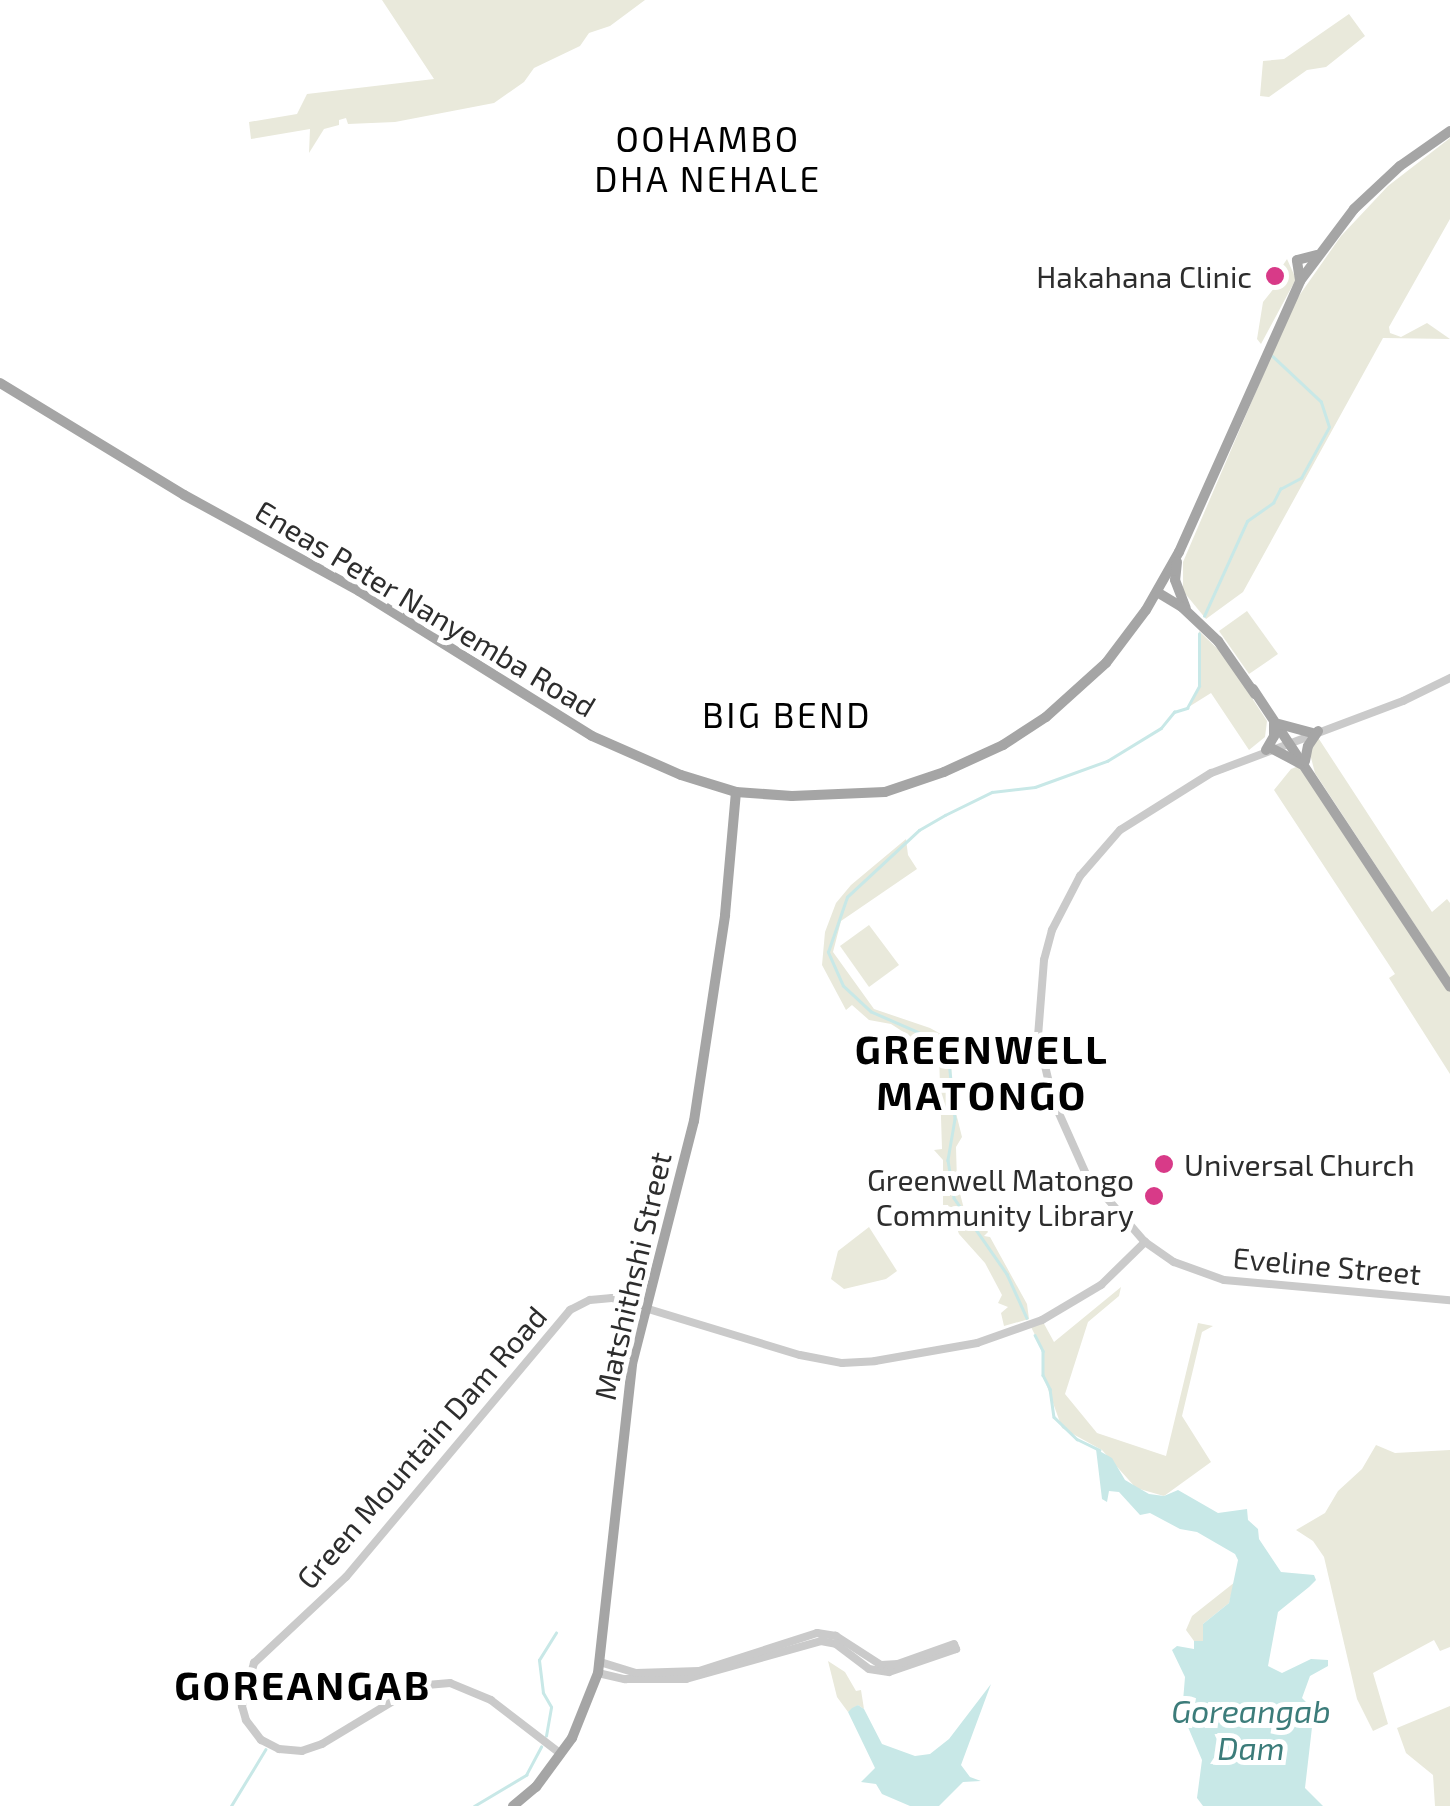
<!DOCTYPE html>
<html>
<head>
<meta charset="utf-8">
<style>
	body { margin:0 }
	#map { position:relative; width:1450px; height:1806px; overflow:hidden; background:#fff; font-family:"Exo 2",sans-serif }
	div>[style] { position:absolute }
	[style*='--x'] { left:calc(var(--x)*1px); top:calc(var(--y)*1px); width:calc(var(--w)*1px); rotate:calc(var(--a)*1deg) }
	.green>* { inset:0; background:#e9e9db }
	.water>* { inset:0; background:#c8e8e7 }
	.stream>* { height:2.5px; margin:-1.25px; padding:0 1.25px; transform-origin:1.25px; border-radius:1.25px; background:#c8e8e7 }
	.minor>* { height:8px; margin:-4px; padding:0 4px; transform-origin:4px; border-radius:4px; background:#cacaca }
	.major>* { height:10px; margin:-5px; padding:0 5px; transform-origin:5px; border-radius:5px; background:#a5a5a5 }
	.dots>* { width:28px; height:28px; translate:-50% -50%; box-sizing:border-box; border:5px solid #fff; border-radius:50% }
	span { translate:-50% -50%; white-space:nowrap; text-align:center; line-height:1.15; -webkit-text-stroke:10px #fff; paint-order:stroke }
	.poi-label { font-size:30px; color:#2d2d2d }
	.right { translate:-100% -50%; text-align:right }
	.left { translate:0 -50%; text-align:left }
	.street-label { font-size:30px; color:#2d2d2d }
	.water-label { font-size:32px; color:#3c7c7a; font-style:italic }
	.quarter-label { font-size:35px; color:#000; letter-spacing:2.5px }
	.district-label { font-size:40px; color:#000; font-weight:700; letter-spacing:2.5px }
</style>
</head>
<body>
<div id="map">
	<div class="green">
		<div style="clip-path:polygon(382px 0,645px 0,610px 26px,589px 33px,580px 46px,534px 68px,524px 82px,494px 103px,395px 122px,348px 124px,346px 118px,339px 120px,339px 125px,324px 129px,309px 153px,310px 129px,251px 139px,249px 122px,297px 114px,307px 94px,434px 79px)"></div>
		<div style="clip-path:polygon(1349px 14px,1365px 36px,1326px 67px,1307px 70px,1269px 97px,1260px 96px,1263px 61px,1284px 59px)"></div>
		<div style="clip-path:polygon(1450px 138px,1450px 219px,1389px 327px,1390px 333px,1401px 337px,1427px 323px,1450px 339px,1383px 338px,1243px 592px,1206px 619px,1183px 591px,1183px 562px,1294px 303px,1341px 236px,1388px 186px)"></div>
		<div style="clip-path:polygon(1287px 259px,1296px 279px,1261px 344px,1257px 339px,1263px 302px,1286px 273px,1281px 268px)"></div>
		<div style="clip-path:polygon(1247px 611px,1278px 654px,1249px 674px,1219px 631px)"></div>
		<div style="clip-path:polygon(1199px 631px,1224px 655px,1267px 721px,1265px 737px,1249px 750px,1211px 693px,1187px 708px,1199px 686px)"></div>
		<div style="clip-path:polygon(1317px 736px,1432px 912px,1447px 899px,1450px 903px,1450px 978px,1315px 773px,1309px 750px)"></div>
		<div style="clip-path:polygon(1301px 765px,1450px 987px,1450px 1074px,1389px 978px,1395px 974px,1274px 790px,1291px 769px)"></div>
		<div style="clip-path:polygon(906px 839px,908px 855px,917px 869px,841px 921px,833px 952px,874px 1009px,930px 1028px,955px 1042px,925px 1046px,891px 1024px,869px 1020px,852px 1005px,846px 1010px,822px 965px,825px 932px,836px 903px,851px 885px)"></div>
		<div style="clip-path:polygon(869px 925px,899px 965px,869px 987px,840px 946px)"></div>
		<div style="clip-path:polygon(951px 1052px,952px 1097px,962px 1137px,956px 1147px,957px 1182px,964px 1209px,977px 1228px,983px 1223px,988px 1232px,984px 1236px,990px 1237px,1027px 1304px,1029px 1319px,1004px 1326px,1001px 1313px,1008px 1307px,998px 1303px,1002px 1295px,985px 1263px,959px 1234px,948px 1205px,943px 1205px,943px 1160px,934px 1150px,942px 1149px,939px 1054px)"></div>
		<div style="clip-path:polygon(869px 1227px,897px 1271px,886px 1279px,844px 1289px,831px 1279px,838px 1251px)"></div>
		<div style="clip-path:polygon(1121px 1287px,1119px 1296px,1088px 1322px,1065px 1394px,1097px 1433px,1166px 1456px,1198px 1323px,1213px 1326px,1202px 1332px,1182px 1416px,1211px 1462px,1164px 1496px,1136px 1488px,1102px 1450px,1062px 1428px,1043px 1375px,1043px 1351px,1030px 1325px,1042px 1320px,1054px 1342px)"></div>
		<div style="clip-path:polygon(1376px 1445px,1395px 1453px,1450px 1450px,1450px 1647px,1440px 1651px,1434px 1640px,1373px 1673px,1388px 1724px,1373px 1731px,1357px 1699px,1324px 1557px,1313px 1541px,1296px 1530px,1325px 1513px,1338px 1491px,1362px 1469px)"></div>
		<div style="clip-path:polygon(1235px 1582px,1229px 1603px,1203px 1624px,1203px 1641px,1194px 1641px,1186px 1630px,1192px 1616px)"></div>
		<div style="clip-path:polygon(828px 1661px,845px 1672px,856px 1691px,861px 1690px,864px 1709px,858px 1705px,848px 1712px,837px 1697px)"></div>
		<div style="clip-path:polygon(1450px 1706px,1450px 1806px,1435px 1806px,1433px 1775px,1406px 1753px,1397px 1728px)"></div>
	</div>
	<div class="water">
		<div style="clip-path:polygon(1096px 1449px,1112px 1458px,1125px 1480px,1149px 1494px,1164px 1496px,1178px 1490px,1218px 1513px,1247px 1509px,1248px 1520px,1258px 1529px,1259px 1539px,1281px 1572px,1314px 1575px,1316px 1580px,1309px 1587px,1278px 1612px,1268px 1666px,1282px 1673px,1311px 1659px,1328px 1660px,1328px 1666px,1310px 1676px,1302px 1698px,1314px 1710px,1305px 1788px,1323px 1806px,1203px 1806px,1197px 1798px,1202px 1760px,1182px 1713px,1185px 1677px,1172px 1650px,1177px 1646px,1194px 1649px,1194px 1641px,1203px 1641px,1203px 1624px,1229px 1603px,1238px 1560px,1235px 1554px,1197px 1532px,1180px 1529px,1150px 1513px,1140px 1515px,1119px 1492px,1109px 1491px,1107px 1502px,1102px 1499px)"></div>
		<div style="clip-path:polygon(991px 1684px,961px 1765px,970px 1777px,981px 1781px,963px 1782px,939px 1806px,910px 1806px,882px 1794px,876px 1784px,861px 1782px,875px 1768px,848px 1712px,852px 1708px,858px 1705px,864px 1709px,882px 1744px,915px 1756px,930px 1754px,949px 1739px)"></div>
	</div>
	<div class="stream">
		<div style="--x:1204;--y:616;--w:104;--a:-65.6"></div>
		<div style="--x:1247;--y:521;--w:32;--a:-35"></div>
		<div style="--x:1273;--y:503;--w:16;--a:-63"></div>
		<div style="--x:1280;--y:489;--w:24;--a:-28"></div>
		<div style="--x:1301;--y:478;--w:58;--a:-61.2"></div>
		<div style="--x:1329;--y:427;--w:26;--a:-108"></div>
		<div style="--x:1321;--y:402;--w:66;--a:-136.8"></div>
		<div style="--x:940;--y:1042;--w:75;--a:-156.5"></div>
		<div style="--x:871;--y:1012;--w:38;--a:-137"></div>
		<div style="--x:843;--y:986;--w:37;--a:-114"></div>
		<div style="--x:828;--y:952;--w:58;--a:-70.9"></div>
		<div style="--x:847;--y:897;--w:98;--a:-42.9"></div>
		<div style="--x:919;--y:830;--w:30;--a:-30"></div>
		<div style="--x:945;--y:815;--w:52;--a:-26.1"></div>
		<div style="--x:992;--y:792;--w:43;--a:-6.6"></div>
		<div style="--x:1035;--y:787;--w:77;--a:-19.9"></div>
		<div style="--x:1107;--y:761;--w:63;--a:-31.4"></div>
		<div style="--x:1161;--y:728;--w:21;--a:-51"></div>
		<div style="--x:1174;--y:712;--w:14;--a:-17"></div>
		<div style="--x:1187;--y:708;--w:25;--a:-61"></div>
		<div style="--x:1199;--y:686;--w:52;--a:-90"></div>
		<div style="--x:948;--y:1052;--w:67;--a:84"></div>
		<div style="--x:955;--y:1119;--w:42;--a:99.7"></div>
		<div style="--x:948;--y:1160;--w:38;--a:81"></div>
		<div style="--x:954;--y:1198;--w:93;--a:55.1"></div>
		<div style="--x:1007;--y:1274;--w:48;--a:65.6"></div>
		<div style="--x:1035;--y:1335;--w:18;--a:63"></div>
		<div style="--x:1043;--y:1351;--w:24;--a:90"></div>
		<div style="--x:1043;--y:1375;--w:16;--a:63"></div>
		<div style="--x:1050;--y:1389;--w:28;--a:82"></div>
		<div style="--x:1054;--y:1417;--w:32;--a:44"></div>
		<div style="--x:1077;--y:1439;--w:25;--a:26"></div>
		<div style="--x:546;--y:1736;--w:29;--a:-80"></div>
		<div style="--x:551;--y:1707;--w:16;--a:-120"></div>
		<div style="--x:543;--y:1693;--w:33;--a:-97"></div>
		<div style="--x:539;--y:1660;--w:32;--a:-58"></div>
		<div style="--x:231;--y:1806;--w:66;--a:-58.7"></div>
		<div style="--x:474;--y:1806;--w:61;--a:-30.8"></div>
		<div style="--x:526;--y:1775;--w:32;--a:-62"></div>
	</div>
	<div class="minor">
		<div style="--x:1450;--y:678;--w:52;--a:153.9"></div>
		<div style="--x:1403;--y:701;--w:205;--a:159.4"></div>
		<div style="--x:1211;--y:773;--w:107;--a:147.9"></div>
		<div style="--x:1120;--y:830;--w:61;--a:131"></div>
		<div style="--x:1080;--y:876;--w:61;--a:117.4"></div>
		<div style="--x:1052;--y:930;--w:31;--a:105"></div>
		<div style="--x:1044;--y:960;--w:76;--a:94.5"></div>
		<div style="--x:1038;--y:1036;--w:66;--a:76.8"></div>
		<div style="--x:1053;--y:1100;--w:81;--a:66"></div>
		<div style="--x:1086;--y:1174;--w:90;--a:49.1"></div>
		<div style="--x:1145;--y:1242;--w:35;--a:35"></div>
		<div style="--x:1174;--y:1262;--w:53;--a:19.8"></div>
		<div style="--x:1224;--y:1280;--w:227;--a:5.1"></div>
		<div style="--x:598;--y:1673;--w:28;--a:13"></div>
		<div style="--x:625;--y:1679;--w:61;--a:0"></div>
		<div style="--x:686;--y:1679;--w:140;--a:-15.7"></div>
		<div style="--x:821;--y:1641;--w:15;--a:11"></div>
		<div style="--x:836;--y:1644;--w:41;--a:37.1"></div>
		<div style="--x:869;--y:1669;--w:20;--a:9"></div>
		<div style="--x:889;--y:1672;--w:71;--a:-18.9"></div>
		<div style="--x:956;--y:1649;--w:5;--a:-112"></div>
		<div style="--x:954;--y:1644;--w:59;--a:160.3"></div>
		<div style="--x:898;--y:1664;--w:17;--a:177"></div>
		<div style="--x:881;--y:1665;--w:54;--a:-147.2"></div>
		<div style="--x:836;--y:1636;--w:19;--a:-171"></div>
		<div style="--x:817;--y:1633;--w:124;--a:162.1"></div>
		<div style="--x:699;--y:1671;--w:63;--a:178.2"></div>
		<div style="--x:636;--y:1673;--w:39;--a:-163"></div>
		<div style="--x:561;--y:1754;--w:88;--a:-142.4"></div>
		<div style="--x:491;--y:1700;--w:44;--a:-157.5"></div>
		<div style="--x:450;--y:1683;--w:32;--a:175"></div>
		<div style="--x:418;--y:1686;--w:112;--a:148.9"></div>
		<div style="--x:322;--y:1744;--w:21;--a:161"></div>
		<div style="--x:302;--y:1751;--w:23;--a:-175"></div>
		<div style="--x:279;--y:1749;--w:20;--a:-153"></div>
		<div style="--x:261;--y:1740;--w:25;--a:-127"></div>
		<div style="--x:246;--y:1720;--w:15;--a:-106"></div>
		<div style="--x:242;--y:1706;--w:45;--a:-74.4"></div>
		<div style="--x:254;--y:1663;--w:126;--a:-43.1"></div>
		<div style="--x:346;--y:1577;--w:349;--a:-50"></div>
		<div style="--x:570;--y:1310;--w:22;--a:-27"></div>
		<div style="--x:590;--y:1300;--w:22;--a:-5"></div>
		<div style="--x:612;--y:1298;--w:196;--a:16.9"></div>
		<div style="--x:800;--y:1355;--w:43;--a:10.8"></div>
		<div style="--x:842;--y:1363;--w:33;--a:-3"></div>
		<div style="--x:875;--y:1361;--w:104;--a:-10"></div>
		<div style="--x:977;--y:1343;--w:69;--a:-19.5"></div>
		<div style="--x:1042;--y:1320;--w:69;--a:-30.7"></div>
		<div style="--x:1101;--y:1285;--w:62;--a:-44.3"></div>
	</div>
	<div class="major">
		<div style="--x:1300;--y:280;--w:20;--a:-99"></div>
		<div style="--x:1297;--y:260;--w:21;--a:-14"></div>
		<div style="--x:0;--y:383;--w:215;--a:31.3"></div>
		<div style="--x:184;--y:495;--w:200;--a:28.7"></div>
		<div style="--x:359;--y:591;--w:274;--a:31.9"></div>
		<div style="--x:592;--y:736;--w:97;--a:23.7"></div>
		<div style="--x:681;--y:775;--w:58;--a:17.2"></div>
		<div style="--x:736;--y:792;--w:56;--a:4.1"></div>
		<div style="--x:792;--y:796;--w:93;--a:-2.5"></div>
		<div style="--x:885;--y:792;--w:62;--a:-18.7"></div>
		<div style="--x:944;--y:772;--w:65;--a:-24.6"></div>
		<div style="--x:1003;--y:745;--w:51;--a:-33.1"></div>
		<div style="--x:1046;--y:717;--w:81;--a:-42"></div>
		<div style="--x:1106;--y:663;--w:66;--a:-53"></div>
		<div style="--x:1146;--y:610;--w:67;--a:-60.4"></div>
		<div style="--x:1179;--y:552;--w:297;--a:-65.9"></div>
		<div style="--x:1300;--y:281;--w:90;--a:-53.1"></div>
		<div style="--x:1354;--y:209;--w:63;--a:-43.1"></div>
		<div style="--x:1400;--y:166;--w:61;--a:-35"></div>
		<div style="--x:1177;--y:562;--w:18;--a:96"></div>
		<div style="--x:1175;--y:580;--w:30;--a:69"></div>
		<div style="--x:1157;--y:592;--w:29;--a:31"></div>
		<div style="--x:1182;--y:607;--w:50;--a:43.4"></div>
		<div style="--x:1218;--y:641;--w:65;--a:55.1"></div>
		<div style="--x:1253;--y:689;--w:357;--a:56.5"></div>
		<div style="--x:1279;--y:724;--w:34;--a:15"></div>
		<div style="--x:1271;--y:748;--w:34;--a:28"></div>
		<div style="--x:1266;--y:750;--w:16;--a:-60"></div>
		<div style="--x:1274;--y:736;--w:14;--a:-90"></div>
		<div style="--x:1305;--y:761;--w:15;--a:-79"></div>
		<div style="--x:1308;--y:746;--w:18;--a:-56"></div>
		<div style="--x:513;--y:1806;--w:30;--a:-40"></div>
		<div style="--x:536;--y:1787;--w:61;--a:-53.7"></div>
		<div style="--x:572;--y:1738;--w:70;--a:-68.2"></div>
		<div style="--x:598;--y:1673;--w:311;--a:-83.7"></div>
		<div style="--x:632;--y:1364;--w:251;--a:-75.7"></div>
		<div style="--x:694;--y:1121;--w:208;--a:-81.4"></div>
		<div style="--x:725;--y:915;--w:123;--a:-84.9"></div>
	</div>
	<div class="dots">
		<div style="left:1275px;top:276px;background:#d83a88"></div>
		<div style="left:1164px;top:1164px;background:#d83a88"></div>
		<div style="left:1154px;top:1196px;background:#d83a88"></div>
	</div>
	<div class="poi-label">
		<span class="right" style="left:1252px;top:276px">Hakahana Clinic</span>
		<span class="left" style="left:1184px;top:1164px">Universal Church</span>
		<span class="right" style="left:1134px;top:1196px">Greenwell Matongo<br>Community Library</span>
	</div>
	<div class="street-label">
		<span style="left:426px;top:608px;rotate:31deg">Eneas Peter Nanyemba Road</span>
		<span style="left:1327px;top:1265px;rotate:5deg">Eveline Street</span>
		<span style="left:632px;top:1276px;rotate:-77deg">Matshithshi Street</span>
		<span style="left:421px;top:1447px;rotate:-49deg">Green Mountain Dam Road</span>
	</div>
	<div class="water-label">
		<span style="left:1251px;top:1729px">Goreangab<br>Dam</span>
	</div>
	<div class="quarter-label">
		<span style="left:708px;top:158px">OOHAMBO<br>DHA NEHALE</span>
		<span style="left:787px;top:714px">BIG BEND</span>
	</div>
	<div class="district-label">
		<span style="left:982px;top:1071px">GREENWELL<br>MATONGO</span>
		<span style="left:303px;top:1684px">GOREANGAB</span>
	</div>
</div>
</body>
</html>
